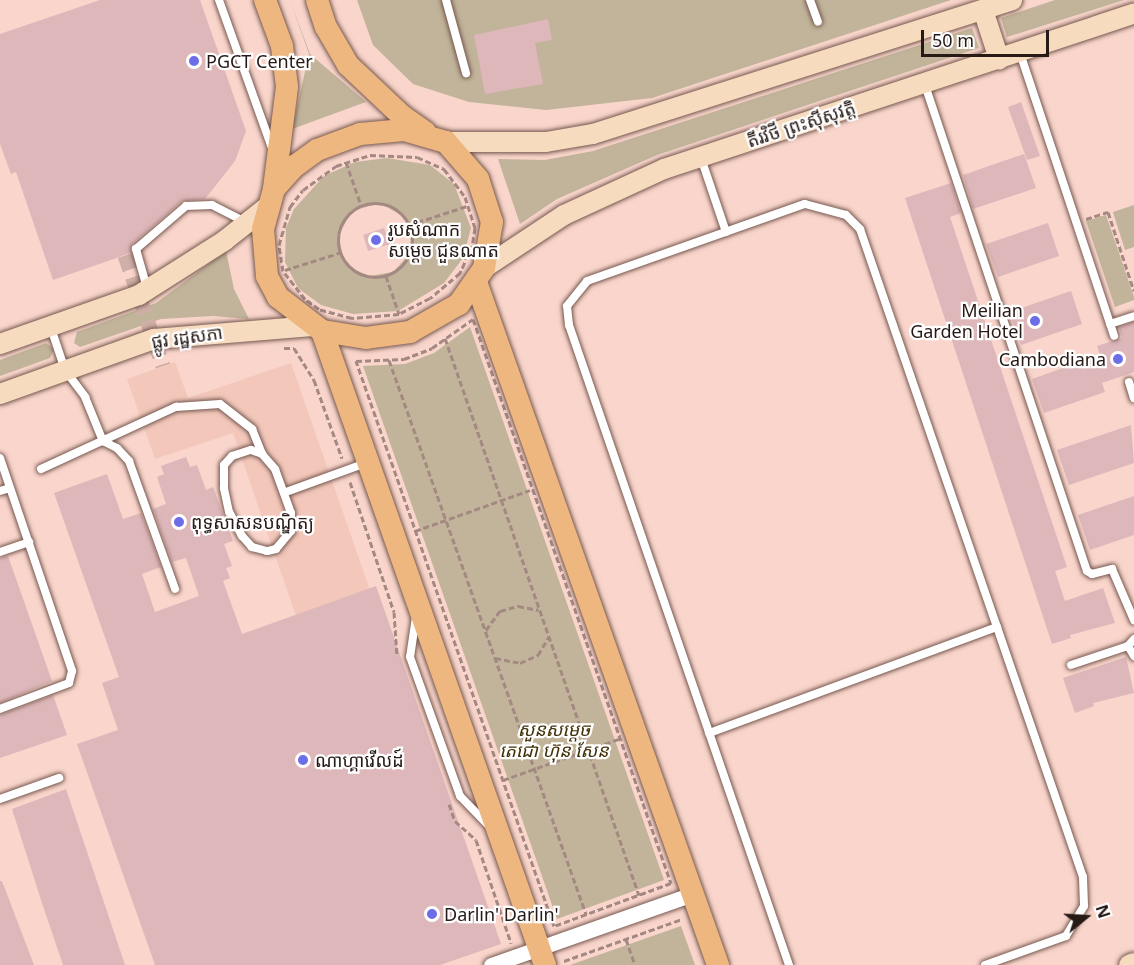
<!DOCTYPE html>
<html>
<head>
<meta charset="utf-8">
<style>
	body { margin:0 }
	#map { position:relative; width:1134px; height:965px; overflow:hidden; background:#f9d5cb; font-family:Georgia,"Noto Sans Khmer",serif }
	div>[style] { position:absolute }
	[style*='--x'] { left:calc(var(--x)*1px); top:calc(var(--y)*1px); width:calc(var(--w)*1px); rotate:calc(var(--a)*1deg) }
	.built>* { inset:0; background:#f3c8bb }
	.green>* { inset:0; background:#c1b49a }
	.building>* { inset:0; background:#deb7ba }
	.street-tunnel>* { height:15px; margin-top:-7.5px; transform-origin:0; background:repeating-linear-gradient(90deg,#cfafa7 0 15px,transparent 0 23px) }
	.path>* { height:3px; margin-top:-1.5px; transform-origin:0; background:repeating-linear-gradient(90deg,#a48982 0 6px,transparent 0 9px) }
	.path>.ring { margin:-1.5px; padding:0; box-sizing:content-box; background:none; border:3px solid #a48982; border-radius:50% }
	.roads { filter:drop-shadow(0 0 2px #76584f) drop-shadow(0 0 2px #76584f) }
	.lane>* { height:8px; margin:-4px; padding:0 4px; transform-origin:4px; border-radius:4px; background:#fff }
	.street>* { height:15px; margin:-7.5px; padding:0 7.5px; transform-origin:7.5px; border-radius:7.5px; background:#fff }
	.secondary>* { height:20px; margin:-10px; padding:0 10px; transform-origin:10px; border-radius:10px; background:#f6dbbf }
	.primary>* { height:22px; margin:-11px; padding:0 11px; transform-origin:11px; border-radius:11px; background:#eeb77f }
	.dots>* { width:16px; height:16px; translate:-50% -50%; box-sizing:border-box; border:3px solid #fff; border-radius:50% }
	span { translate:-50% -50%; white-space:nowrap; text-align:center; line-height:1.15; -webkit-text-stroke:4.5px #fff; paint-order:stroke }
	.poi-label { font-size:18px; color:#261916 }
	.left { translate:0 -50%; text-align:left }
	.right { translate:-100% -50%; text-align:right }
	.street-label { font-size:18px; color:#261916 }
	.park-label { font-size:18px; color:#423108; font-style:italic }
	.north { position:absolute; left:1056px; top:887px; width:60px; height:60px; -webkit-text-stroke:4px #fff; paint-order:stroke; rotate:72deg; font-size:16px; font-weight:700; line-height:24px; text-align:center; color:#261916 }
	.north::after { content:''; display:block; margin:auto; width:21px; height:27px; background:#261916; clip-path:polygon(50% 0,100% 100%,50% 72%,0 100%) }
	.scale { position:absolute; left:921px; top:30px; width:128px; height:27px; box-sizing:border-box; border:3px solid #261916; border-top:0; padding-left:8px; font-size:18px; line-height:21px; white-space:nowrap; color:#261916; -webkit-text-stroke:4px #fff; paint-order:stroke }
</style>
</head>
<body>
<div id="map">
	<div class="built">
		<div style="clip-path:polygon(175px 362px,188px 398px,291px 363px,469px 875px,394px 901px,233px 433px,155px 459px,127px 379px)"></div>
	</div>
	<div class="green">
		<div style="clip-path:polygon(290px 0,310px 54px,366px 102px,292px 129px,309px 54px)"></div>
		<div style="clip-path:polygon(357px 0,951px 0,652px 98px,546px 110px,469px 102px,413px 84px,373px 45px)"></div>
		<div style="clip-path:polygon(1055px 0,1124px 0,1007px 37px,1001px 18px)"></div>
		<div style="clip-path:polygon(972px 28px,979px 48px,657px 155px,557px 199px,520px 224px,498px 159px,545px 160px,593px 151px)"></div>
		<div style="clip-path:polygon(evenodd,387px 158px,430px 165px,454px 184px,471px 228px,463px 258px,444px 283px,398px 311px,353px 314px,321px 305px,298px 288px,285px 262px,286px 228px,294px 209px,324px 176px,355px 162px,387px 158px,380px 203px,404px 217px,411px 234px,410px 248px,406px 258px,393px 272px,369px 276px,351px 268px,344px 259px,338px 236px,352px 211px,380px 203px)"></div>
		<div style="clip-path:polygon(1134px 205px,1134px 247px,1125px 250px,1113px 212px)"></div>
		<div style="clip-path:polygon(1106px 215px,1134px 297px,1134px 300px,1115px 307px,1086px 221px)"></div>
		<div style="clip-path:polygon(226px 251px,234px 289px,249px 319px,213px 316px,161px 319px,80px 347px,74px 343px,77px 332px,156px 303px)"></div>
		<div style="clip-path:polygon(470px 327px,664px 880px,557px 919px,363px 366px,405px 364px,434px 353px)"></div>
		<div style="clip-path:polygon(46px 343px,54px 349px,50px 358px,0 376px,0 360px)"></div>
		<div style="clip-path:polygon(681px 926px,695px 965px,570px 965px)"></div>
	</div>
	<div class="building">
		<div style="clip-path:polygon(100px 0,200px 0,246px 131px,235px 161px,205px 199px,182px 201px,132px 244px,131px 253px,53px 280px,16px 172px,11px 174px,0 144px,0 34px)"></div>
		<div style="clip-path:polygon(548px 19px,552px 40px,535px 43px,543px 84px,485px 94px,474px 35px)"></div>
		<div style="clip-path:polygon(1021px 102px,1040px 156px,1027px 160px,1008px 107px)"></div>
		<div style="clip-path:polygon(1024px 154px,1036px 188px,973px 209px,963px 175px)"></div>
		<div style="clip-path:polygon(951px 183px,961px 213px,950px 217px,1067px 567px,1055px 571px,1065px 601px,1103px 588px,1115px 623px,1070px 635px,1071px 638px,1052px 644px,905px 198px)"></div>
		<div style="clip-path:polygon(1048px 223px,1059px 256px,998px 277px,986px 244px)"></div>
		<div style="clip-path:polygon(384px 228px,390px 244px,368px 251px,363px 235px)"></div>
		<div style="clip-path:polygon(1071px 291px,1082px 324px,1021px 345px,1009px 312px)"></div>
		<div style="clip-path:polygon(1134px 322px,1134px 372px,1102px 383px,1105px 392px,1044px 413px,1032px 379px,1100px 355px,1097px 346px,1122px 338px,1119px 327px)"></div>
		<div style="clip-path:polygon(1131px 425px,1134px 463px,1069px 485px,1057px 450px)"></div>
		<div style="clip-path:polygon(186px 457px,190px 467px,197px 465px,206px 490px,213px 487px,233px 541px,224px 544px,232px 566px,226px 568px,230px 578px,223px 581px,242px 634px,376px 586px,501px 944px,440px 965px,155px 965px,77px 744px,118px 730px,102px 683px,119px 677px,54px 493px,107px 474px,123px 519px,141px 513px,161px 567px,142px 574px,155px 612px,199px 596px,186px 558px,172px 562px,153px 509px,166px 504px,157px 477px,164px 474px,161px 466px)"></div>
		<div style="clip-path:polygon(1134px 496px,1134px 535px,1090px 550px,1078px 515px)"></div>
		<div style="clip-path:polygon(8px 556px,52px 681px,0 703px,0 558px)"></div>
		<div style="clip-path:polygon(1126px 657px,1134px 693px,1093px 703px,1094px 706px,1075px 713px,1063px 678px)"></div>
		<div style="clip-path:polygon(53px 695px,67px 735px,0 758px,0 715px)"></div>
		<div style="clip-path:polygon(66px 789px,125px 965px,63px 965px,41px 900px,12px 809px)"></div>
		<div style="clip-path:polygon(0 881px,2px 881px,34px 965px,0 965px)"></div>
	</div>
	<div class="street-tunnel">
		<div style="--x:125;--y:255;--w:117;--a:71.1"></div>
	</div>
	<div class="path">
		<div style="--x:370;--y:155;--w:47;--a:2.4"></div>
		<div style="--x:417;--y:157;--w:30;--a:24"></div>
		<div style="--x:444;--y:169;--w:35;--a:53"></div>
		<div style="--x:465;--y:197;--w:33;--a:72"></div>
		<div style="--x:475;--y:228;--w:18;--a:99"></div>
		<div style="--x:472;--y:246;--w:30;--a:114"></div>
		<div style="--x:460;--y:273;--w:39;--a:140"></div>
		<div style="--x:430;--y:298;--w:35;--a:153"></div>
		<div style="--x:399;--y:314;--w:47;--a:175.1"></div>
		<div style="--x:352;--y:318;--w:34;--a:-165"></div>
		<div style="--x:319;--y:309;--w:17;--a:-144"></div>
		<div style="--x:305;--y:299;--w:36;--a:-128"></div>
		<div style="--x:283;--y:271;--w:26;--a:-99"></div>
		<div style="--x:279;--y:245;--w:40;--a:-74"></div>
		<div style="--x:290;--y:207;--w:21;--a:-53"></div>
		<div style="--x:303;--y:190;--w:41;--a:-36"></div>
		<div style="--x:336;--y:166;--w:36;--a:-18"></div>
		<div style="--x:346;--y:162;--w:46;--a:70.8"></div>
		<div class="ring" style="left:338px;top:203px;width:71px;height:71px"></div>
		<div style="--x:1086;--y:219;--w:23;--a:-18"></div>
		<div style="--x:1108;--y:212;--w:83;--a:71.8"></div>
		<div style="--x:409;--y:225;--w:61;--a:-18.1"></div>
		<div style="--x:285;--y:270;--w:57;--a:-17.5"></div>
		<div style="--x:386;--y:276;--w:40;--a:71.1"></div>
		<div style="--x:473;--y:319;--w:598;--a:70.66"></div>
		<div style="--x:671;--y:883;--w:125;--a:159.8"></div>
		<div style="--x:554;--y:926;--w:599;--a:-109.31"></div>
		<div style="--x:356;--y:361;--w:48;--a:-2.4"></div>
		<div style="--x:404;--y:359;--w:30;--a:-21"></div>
		<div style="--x:432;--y:348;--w:50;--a:-35.3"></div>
		<div style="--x:445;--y:338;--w:590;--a:70.8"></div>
		<div style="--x:284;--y:348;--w:10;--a:0"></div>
		<div style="--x:294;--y:348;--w:38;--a:58"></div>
		<div style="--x:314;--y:380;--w:83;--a:70.3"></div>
		<div style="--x:389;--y:360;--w:588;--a:70.42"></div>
		<div style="--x:350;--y:482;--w:137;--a:71.3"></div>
		<div style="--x:394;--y:612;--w:44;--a:86.1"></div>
		<div style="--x:415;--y:531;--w:122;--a:-19.6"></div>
		<div style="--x:486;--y:630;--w:24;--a:-54"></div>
		<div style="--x:500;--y:611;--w:19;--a:-16"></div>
		<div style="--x:518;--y:606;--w:21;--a:11"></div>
		<div style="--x:495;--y:658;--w:25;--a:11"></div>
		<div style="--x:520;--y:663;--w:20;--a:-24"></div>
		<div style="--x:538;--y:655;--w:21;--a:-59"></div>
		<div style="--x:503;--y:780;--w:123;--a:-19.5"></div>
		<div style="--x:449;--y:804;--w:18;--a:71"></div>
		<div style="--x:455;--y:821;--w:28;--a:42"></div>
		<div style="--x:476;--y:840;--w:109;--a:71.2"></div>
		<div style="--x:626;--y:939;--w:28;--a:71"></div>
		<div style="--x:564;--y:961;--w:125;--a:-19.6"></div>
	</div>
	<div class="roads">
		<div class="lane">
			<div style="--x:219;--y:0;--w:157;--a:70.3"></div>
			<div style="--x:446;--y:0;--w:76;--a:74.7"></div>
			<div style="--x:810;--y:0;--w:23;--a:70"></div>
			<div style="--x:1020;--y:53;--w:298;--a:71.6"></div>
			<div style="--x:925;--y:85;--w:512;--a:71.57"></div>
			<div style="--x:1087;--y:571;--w:6;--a:31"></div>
			<div style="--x:1092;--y:574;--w:21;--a:-14"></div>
			<div style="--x:1112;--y:569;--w:56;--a:66.7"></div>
			<div style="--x:701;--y:158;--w:78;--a:71.3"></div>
			<div style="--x:147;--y:288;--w:41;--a:-105.8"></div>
			<div style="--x:136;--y:249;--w:66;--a:-40.7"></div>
			<div style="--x:186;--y:206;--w:26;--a:-2"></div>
			<div style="--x:212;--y:205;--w:38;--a:27"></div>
			<div style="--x:1110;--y:324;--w:25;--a:-18"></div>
			<div style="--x:51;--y:328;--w:44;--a:71.6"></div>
			<div style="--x:65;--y:370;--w:34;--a:53"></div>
			<div style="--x:85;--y:397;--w:48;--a:67.8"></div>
			<div style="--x:103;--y:441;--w:16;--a:27"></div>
			<div style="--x:117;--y:448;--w:18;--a:47"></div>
			<div style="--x:129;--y:461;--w:136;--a:70.2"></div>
			<div style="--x:1129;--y:382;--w:17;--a:73"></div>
			<div style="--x:251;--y:450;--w:12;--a:20"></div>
			<div style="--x:262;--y:454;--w:20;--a:49"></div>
			<div style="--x:275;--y:469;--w:47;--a:70"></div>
			<div style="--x:291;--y:513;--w:18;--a:90"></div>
			<div style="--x:291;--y:531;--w:23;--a:130"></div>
			<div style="--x:276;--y:549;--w:9;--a:167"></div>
			<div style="--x:267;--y:551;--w:16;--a:-165"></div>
			<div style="--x:252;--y:547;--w:15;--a:-132"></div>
			<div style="--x:242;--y:536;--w:27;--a:-118"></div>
			<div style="--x:229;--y:512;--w:25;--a:-102"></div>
			<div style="--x:224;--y:488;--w:23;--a:-90"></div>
			<div style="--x:224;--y:465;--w:12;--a:-48"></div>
			<div style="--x:232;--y:456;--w:20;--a:-18"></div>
			<div style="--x:0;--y:458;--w:225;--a:71.3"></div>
			<div style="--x:72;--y:671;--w:12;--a:104"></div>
			<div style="--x:69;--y:683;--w:74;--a:159.4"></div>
			<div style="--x:41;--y:469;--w:149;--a:-24.7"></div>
			<div style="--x:176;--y:407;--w:44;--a:-3.9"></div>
			<div style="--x:220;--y:404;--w:41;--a:38"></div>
			<div style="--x:252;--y:429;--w:27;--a:68"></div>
			<div style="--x:0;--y:491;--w:10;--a:-17"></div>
			<div style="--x:286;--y:492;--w:85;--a:-19.9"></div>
			<div style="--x:0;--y:552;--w:31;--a:-19"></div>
			<div style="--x:416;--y:617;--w:40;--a:98.5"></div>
			<div style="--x:410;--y:657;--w:148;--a:70.2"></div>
			<div style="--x:460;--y:796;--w:40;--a:46"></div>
			<div style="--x:1134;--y:639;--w:9;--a:131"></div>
			<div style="--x:1128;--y:646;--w:12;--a:59"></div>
			<div style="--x:1071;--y:665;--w:60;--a:-18.4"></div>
			<div style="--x:709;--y:733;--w:307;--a:-20.2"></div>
			<div style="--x:0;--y:799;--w:63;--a:-19.6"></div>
			<div style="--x:789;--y:965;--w:677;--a:-108.97"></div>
			<div style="--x:569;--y:325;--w:19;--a:-96"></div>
			<div style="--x:567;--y:306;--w:32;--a:-51"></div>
			<div style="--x:587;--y:281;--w:231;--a:-19.5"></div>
			<div style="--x:805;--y:204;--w:42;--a:15"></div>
			<div style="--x:846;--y:215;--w:20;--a:45"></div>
			<div style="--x:860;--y:229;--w:685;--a:71.01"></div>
			<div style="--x:1083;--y:877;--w:29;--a:88"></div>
			<div style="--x:1084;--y:906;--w:35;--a:121"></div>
			<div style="--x:1066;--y:936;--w:86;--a:160.3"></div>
		</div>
		<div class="street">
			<div style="--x:491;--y:965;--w:214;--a:-19.4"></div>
		</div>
		<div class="secondary">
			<div style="--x:983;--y:10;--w:52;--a:71.9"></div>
			<div style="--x:446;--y:142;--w:100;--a:0"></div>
			<div style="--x:546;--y:142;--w:48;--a:-9.7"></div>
			<div style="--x:593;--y:134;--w:440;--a:-17.7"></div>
			<div style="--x:484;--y:268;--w:96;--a:-33.5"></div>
			<div style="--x:564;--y:215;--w:110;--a:-24.7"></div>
			<div style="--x:664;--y:169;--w:495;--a:-18.3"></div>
			<div style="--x:0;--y:344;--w:147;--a:-19.4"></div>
			<div style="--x:139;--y:295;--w:101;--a:-32.4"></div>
			<div style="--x:224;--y:241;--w:55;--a:-38.3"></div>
			<div style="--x:0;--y:394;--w:164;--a:-19.7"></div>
			<div style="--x:154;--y:339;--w:159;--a:-4.7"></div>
			<div style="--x:1129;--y:965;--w:5;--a:-22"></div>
		</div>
		<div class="primary">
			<div style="--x:265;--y:0;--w:49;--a:69.7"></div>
			<div style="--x:282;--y:46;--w:41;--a:83"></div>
			<div style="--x:287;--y:87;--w:103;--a:97.3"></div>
			<div style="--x:317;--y:0;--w:28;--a:72"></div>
			<div style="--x:326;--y:27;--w:44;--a:59.9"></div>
			<div style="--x:348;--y:65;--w:74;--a:43.4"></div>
			<div style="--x:402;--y:116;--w:28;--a:35"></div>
			<div style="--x:404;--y:130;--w:44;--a:15.9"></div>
			<div style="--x:446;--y:142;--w:49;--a:49.1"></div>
			<div style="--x:478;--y:179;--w:45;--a:72"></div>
			<div style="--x:492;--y:222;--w:47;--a:99.9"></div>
			<div style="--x:484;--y:268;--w:44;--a:124.8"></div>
			<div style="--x:459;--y:304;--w:56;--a:150.3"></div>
			<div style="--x:410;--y:332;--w:44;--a:172.2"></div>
			<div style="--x:366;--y:338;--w:45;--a:-171"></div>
			<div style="--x:322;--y:331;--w:56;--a:-142.3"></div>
			<div style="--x:278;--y:297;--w:24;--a:-118"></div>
			<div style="--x:267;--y:276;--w:47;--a:-94.9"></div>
			<div style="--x:263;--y:229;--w:41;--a:-74.6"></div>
			<div style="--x:274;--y:189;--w:31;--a:-48"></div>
			<div style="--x:295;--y:166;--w:27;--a:-36"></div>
			<div style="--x:317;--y:150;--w:46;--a:-20.4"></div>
			<div style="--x:360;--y:134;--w:44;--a:-5.2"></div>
			<div style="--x:476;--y:282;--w:725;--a:70.49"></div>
			<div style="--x:322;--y:331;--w:672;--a:70.62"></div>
		</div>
	</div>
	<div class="dots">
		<div style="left:194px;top:61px;background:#6c6de7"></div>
		<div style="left:376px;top:240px;background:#6c6de7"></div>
		<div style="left:1035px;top:321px;background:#6c6de7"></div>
		<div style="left:1118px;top:359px;background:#6c6de7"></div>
		<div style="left:179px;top:522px;background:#6c6de7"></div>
		<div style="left:303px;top:760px;background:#6c6de7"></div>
		<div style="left:432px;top:914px;background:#6c6de7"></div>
	</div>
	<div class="poi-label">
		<span class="left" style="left:206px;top:61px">PGCT Center</span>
		<span class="left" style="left:388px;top:240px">រូបសំណាក<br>សម្ដេច ជួនណាត</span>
		<span class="right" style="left:1023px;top:321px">Meilian<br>Garden Hotel</span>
		<span class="right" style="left:1106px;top:359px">Cambodiana</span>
		<span class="left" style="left:191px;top:522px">ពុទ្ធសាសនបណ្ឌិត្យ</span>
		<span class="left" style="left:315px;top:760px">ណាហ្គាវើលដ៍</span>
		<span class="left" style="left:444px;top:914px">Darlin' Darlin'</span>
	</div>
	<div class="street-label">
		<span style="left:801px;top:124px;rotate:-18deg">តីរវិថី ព្រះស៊ីសុវត្តិ</span>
		<span style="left:187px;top:337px;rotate:-8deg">ផ្លូវ រដ្ឋសភា</span>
	</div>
	<div class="park-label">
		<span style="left:554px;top:740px">សួនសម្តេច<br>តេជោ ហ៊ុន សែន</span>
	</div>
	<div class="north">N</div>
	<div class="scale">50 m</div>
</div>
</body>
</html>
